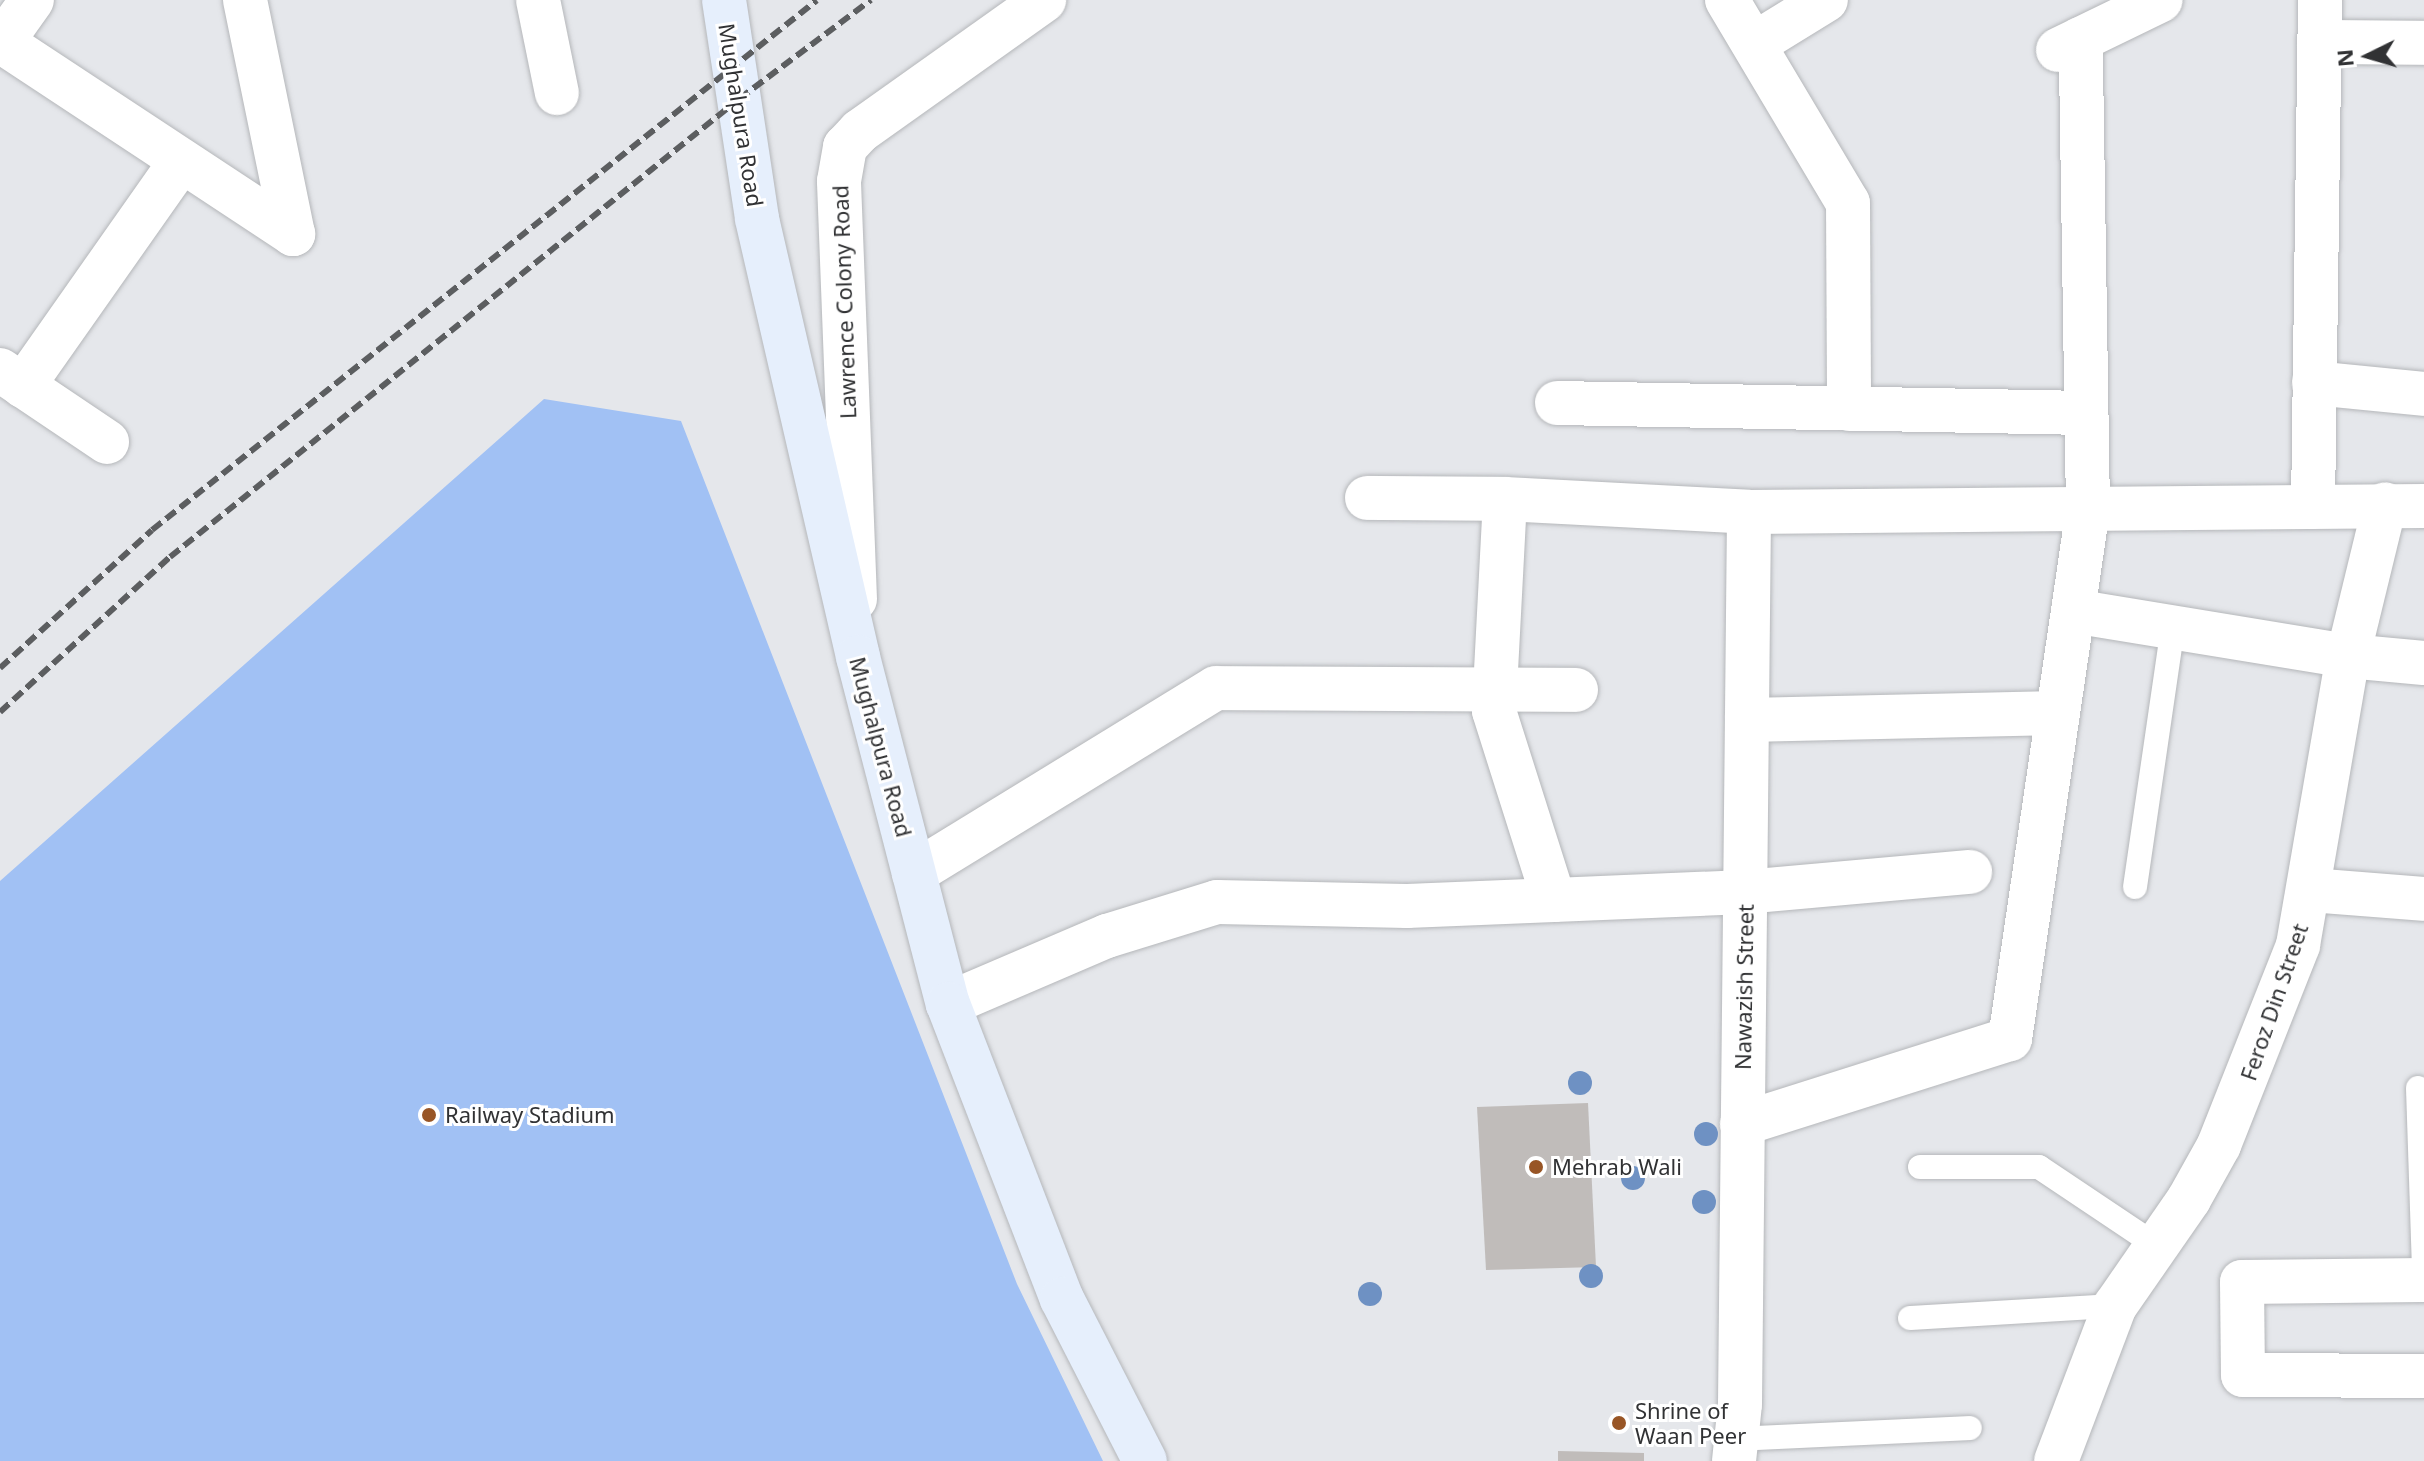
<!DOCTYPE html>
<html>
<head>
<meta charset="utf-8">
<style>
	body { margin:0 }
	#map { position:relative; width:2424px; height:1461px; overflow:hidden; background:#e5e7eb; font-family:"Noto Sans",sans-serif }
	div>[style] { position:absolute }
	[style*='--x'] { left:calc(var(--x)*1px); top:calc(var(--y)*1px); width:calc(var(--w)*1px); rotate:calc(var(--a)*1deg) }
	.green>* { inset:0; background:#a1c1f4 }
	.building>* { inset:0; background:#c0bcba }
	.roads { filter:drop-shadow(0 0 2px #b5b7ba) drop-shadow(0 0 2px #b5b7ba) }
	.service>* { height:24px; margin:-12px; padding:0 12px; transform-origin:12px; border-radius:12px; background:#fff }
	.minor>* { height:44px; margin:-22px; padding:0 22px; transform-origin:22px; border-radius:22px; background:#fff }
	.secondary>* { height:44px; margin:-22px; padding:0 22px; transform-origin:22px; border-radius:22px; background:#e6effc }
	.rail>* { height:6px; margin-top:-3px; transform-origin:0; background:repeating-linear-gradient(90deg,#5c5e60 0 12px,transparent 0 18px) }
	.trees>* { width:24px; height:24px; margin:-12px; border-radius:50%; background:#6e91c3 }
	.dots>* { width:22px; height:22px; translate:-50% -50%; box-sizing:border-box; border:4px solid #fff; border-radius:50% }
	span { translate:-50% -50%; white-space:nowrap; text-align:center; line-height:1.15; -webkit-text-stroke:6px #fff; paint-order:stroke }
	.street-label { font-size:22px; color:#313234 }
	.poi-label { font-size:22px; color:#313234 }
	.left { translate:0 -50%; text-align:left }
	.north { position:absolute; left:2328px; top:16px; width:80px; height:80px; -webkit-text-stroke:6px #fff; paint-order:stroke; rotate:265deg; font-size:22px; font-weight:700; line-height:32px; text-align:center; color:#313234 }
	.north::after { content:''; display:block; margin:auto; width:28px; height:36px; background:#313234; clip-path:polygon(50% 0,100% 100%,50% 72%,0 100%) }
</style>
</head>
<body>
<div id="map">
	<div class="green">
		<div style="clip-path:polygon(544px 399px,681px 421px,1017px 1284px,1103px 1461px,0 1461px,0 881px)"></div>
	</div>
	<div class="building">
		<div style="clip-path:polygon(1588px 1103px,1596px 1267px,1486px 1270px,1477px 1107px)"></div>
		<div style="clip-path:polygon(1558px 1451px,1644px 1453px,1644px 1461px,1558px 1461px)"></div>
	</div>
	<div class="roads">
		<div class="service">
			<div style="--x:2135;--y:887;--w:264;--a:-81.7"></div>
			<div style="--x:2418;--y:1088;--w:179;--a:88.1"></div>
			<div style="--x:1920;--y:1167;--w:119;--a:0"></div>
			<div style="--x:2039;--y:1167;--w:142;--a:33.8"></div>
			<div style="--x:1910;--y:1318;--w:205;--a:-3.4"></div>
			<div style="--x:1736;--y:1439;--w:234;--a:-2.7"></div>
		</div>
		<div class="minor">
			<div style="--x:245;--y:0;--w:239;--a:78.4"></div>
			<div style="--x:538;--y:0;--w:95;--a:78.5"></div>
			<div style="--x:1727;--y:0;--w:236;--a:59.2"></div>
			<div style="--x:1848;--y:203;--w:206;--a:89.7"></div>
			<div style="--x:2;--y:42;--w:349;--a:33.4"></div>
			<div style="--x:2319;--y:42;--w:105;--a:0.5"></div>
			<div style="--x:1756;--y:43;--w:82;--a:-31.6"></div>
			<div style="--x:0;--y:45;--w:55;--a:-54.6"></div>
			<div style="--x:2058;--y:50;--w:114;--a:-25.9"></div>
			<div style="--x:0;--y:370;--w:129;--a:33.9"></div>
			<div style="--x:2314;--y:383;--w:111;--a:5.7"></div>
			<div style="--x:23;--y:386;--w:275;--a:-54.9"></div>
			<div style="--x:1557;--y:403;--w:529;--a:1.08"></div>
			<div style="--x:1367;--y:498;--w:138;--a:0.4"></div>
			<div style="--x:1505;--y:499;--w:212;--a:93"></div>
			<div style="--x:1494;--y:711;--w:198;--a:72.4"></div>
			<div style="--x:1505;--y:499;--w:244;--a:3"></div>
			<div style="--x:1749;--y:512;--w:675;--a:-0.51"></div>
			<div style="--x:2313;--y:507;--w:507;--a:-89.21"></div>
			<div style="--x:855;--y:599;--w:418;--a:-92.2"></div>
			<div style="--x:839;--y:181;--w:35;--a:-80"></div>
			<div style="--x:845;--y:147;--w:22;--a:-47"></div>
			<div style="--x:860;--y:131;--w:226;--a:-35.4"></div>
			<div style="--x:2073;--y:611;--w:279;--a:9.3"></div>
			<div style="--x:2348;--y:656;--w:76;--a:5.3"></div>
			<div style="--x:1747;--y:720;--w:311;--a:-1.3"></div>
			<div style="--x:914;--y:873;--w:354;--a:-31.5"></div>
			<div style="--x:1216;--y:688;--w:360;--a:0.3"></div>
			<div style="--x:2310;--y:890;--w:114;--a:4.5"></div>
			<div style="--x:948;--y:1004;--w:173;--a:-23.2"></div>
			<div style="--x:1107;--y:936;--w:115;--a:-17.2"></div>
			<div style="--x:1217;--y:902;--w:190;--a:1.2"></div>
			<div style="--x:1407;--y:906;--w:147;--a:-2.3"></div>
			<div style="--x:1554;--y:900;--w:191;--a:-2.4"></div>
			<div style="--x:1745;--y:892;--w:226;--a:-5.1"></div>
			<div style="--x:1742;--y:1124;--w:281;--a:-17.6"></div>
			<div style="--x:2010;--y:1039;--w:536;--a:-81.63"></div>
			<div style="--x:2088;--y:509;--w:470;--a:-90.9"></div>
			<div style="--x:2424;--y:1280;--w:182;--a:179.4"></div>
			<div style="--x:2242;--y:1282;--w:93;--a:89.4"></div>
			<div style="--x:2243;--y:1375;--w:181;--a:0.3"></div>
			<div style="--x:1734;--y:1461;--w:57;--a:-84"></div>
			<div style="--x:1740;--y:1404;--w:892;--a:-89.42"></div>
			<div style="--x:2056;--y:1461;--w:166;--a:-69.2"></div>
			<div style="--x:2115;--y:1306;--w:130;--a:-55.3"></div>
			<div style="--x:2189;--y:1199;--w:62;--a:-60.9"></div>
			<div style="--x:2219;--y:1145;--w:215;--a:-68.4"></div>
			<div style="--x:2298;--y:945;--w:293;--a:-80.2"></div>
			<div style="--x:2348;--y:656;--w:156;--a:-76.3"></div>
		</div>
		<div class="secondary">
			<div style="--x:724;--y:0;--w:221;--a:81.4"></div>
			<div style="--x:757;--y:219;--w:449;--a:77"></div>
			<div style="--x:858;--y:657;--w:358;--a:75.5"></div>
			<div style="--x:948;--y:1004;--w:316;--a:68.9"></div>
			<div style="--x:1062;--y:1299;--w:182;--a:62.9"></div>
		</div>
	</div>
	<div class="rail">
		<div style="--x:0;--y:668;--w:205;--a:-42.2"></div>
		<div style="--x:152;--y:530;--w:850;--a:-38.55"></div>
		<div style="--x:0;--y:712;--w:230;--a:-42.4"></div>
		<div style="--x:170;--y:557;--w:730;--a:-38.83"></div>
		<div style="--x:739;--y:99;--w:165;--a:-36.9"></div>
	</div>
	<div class="trees">
		<div style="left:1580px;top:1083px"></div>
		<div style="left:1706px;top:1134px"></div>
		<div style="left:1633px;top:1178px"></div>
		<div style="left:1704px;top:1202px"></div>
		<div style="left:1591px;top:1276px"></div>
		<div style="left:1370px;top:1294px"></div>
	</div>
	<div class="dots">
		<div style="left:429px;top:1115px;background:#985525"></div>
		<div style="left:1536px;top:1167px;background:#985525"></div>
		<div style="left:1619px;top:1423px;background:#985525"></div>
	</div>
	<div class="street-label">
		<span style="left:741px;top:115px;rotate:81deg">Mughalpura Road</span>
		<span style="left:844px;top:302px;rotate:-92deg">Lawrence Colony Road</span>
		<span style="left:881px;top:747px;rotate:75deg">Mughalpura Road</span>
		<span style="left:1744px;top:987px;rotate:-89deg">Nawazish Street</span>
		<span style="left:2274px;top:1002px;rotate:-71deg">Feroz Din Street</span>
	</div>
	<div class="poi-label">
		<span class="left" style="left:445px;top:1115px">Railway Stadium</span>
		<span class="left" style="left:1552px;top:1167px">Mehrab Wali</span>
		<span class="left" style="left:1635px;top:1423px">Shrine of<br>Waan Peer</span>
	</div>
	<div class="north">N</div>
</div>
</body>
</html>
